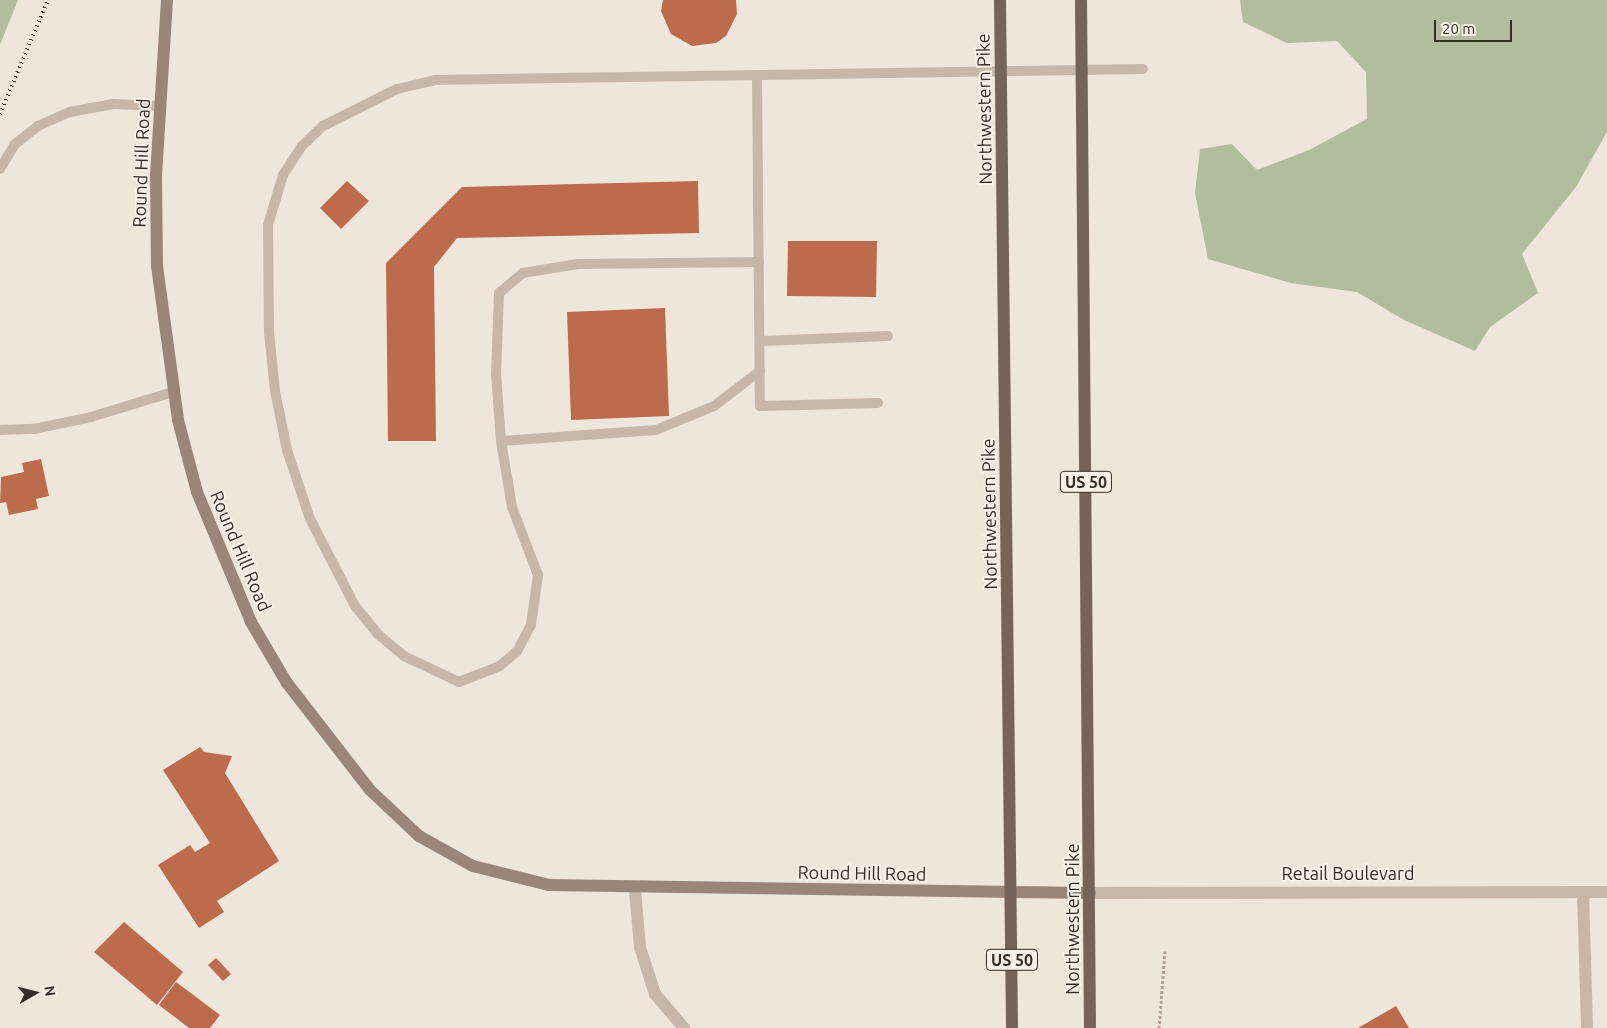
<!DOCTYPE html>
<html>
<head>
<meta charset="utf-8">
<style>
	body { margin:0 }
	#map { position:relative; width:1607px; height:1028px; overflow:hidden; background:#efe6db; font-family:Ubuntu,sans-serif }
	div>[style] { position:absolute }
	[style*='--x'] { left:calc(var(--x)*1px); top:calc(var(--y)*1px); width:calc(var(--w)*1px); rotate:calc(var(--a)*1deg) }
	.green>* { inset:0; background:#b1bd9c }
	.building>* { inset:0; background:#bc6b4c }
	.path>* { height:3px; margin-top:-1.5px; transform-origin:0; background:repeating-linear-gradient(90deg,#b2a192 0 2.5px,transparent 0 5px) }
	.lane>* { height:10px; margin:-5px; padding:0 5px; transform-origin:5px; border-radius:5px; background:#c6b7a8 }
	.street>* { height:12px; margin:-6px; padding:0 6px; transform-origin:6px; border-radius:6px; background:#c6b7a8 }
	.secondary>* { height:12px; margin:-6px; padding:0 6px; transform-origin:6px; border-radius:6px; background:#9a8679 }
	.primary>* { height:12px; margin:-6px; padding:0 6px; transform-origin:6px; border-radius:6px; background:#74645a }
	.rail>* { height:4px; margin-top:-2px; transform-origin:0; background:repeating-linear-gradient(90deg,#342c27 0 1px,transparent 0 5px) }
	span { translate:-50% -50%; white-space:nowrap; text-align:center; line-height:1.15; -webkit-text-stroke:4px #f7f0e7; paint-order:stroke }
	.shield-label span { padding:1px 4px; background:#f7f0e7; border:1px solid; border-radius:4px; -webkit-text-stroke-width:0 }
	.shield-label { font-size:16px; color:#342c27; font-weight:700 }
	.street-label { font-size:18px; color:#342c27 }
	.north { position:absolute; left:10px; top:968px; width:50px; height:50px; -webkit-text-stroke:4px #f7f0e7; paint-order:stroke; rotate:82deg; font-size:14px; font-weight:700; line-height:20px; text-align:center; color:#342c27 }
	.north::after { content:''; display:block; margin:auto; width:18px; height:22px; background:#342c27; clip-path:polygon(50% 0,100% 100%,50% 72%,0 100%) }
	.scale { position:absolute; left:1434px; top:20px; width:78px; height:22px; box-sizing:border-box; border:2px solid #342c27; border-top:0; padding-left:6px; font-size:15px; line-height:18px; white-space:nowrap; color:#342c27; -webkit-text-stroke:4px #f7f0e7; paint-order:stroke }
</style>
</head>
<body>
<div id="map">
	<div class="green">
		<div style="clip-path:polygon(0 0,18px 0,0 45px)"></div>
		<div style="clip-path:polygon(1240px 0,1607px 0,1607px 132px,1576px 187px,1522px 254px,1538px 293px,1490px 327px,1475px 351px,1404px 320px,1357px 292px,1291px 283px,1208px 259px,1195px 193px,1200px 149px,1232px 144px,1257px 170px,1309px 150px,1367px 119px,1366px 72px,1337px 41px,1287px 43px,1243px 22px)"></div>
	</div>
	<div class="building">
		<div style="clip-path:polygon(663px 0,736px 0,737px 14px,726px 36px,716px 43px,692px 46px,671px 34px,661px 11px)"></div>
		<div style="clip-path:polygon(347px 181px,369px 201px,341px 229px,320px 208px)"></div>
		<div style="clip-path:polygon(698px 181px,699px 233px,457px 238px,434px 267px,436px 441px,388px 441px,386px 263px,462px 187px)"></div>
		<div style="clip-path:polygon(788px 241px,877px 241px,876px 297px,787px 296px)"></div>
		<div style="clip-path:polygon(665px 308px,669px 416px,571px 420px,567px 312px)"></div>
		<div style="clip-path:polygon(41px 459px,49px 496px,36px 499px,38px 509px,9px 515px,6px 502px,0 503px,1px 477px,24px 472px,22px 463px)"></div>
		<div style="clip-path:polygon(200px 747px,204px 752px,232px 756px,225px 773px,279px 861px,217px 901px,224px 912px,199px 928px,158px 865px,190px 845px,195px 852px,210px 843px,163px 770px)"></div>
		<div style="clip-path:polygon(124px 922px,183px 972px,157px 1005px,94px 952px)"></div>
		<div style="clip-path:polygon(216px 958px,231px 974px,223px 981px,208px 965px)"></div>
		<div style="clip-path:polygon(176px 982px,220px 1015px,210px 1028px,189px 1028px,159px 1005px)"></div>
		<div style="clip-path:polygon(1396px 1006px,1409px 1028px,1358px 1028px)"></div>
	</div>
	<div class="path">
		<div style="--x:1159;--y:1028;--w:77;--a:-85.5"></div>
	</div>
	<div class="lane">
		<div style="--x:757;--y:78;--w:328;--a:89.5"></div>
		<div style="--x:760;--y:406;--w:118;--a:-1.5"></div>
		<div style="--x:0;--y:169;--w:29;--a:-59"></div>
		<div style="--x:15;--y:144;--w:29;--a:-38"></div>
		<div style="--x:38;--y:126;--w:35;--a:-24"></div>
		<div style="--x:70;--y:112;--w:44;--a:-10.5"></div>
		<div style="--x:113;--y:104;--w:47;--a:2.4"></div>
		<div style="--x:759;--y:262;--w:181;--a:179.4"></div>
		<div style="--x:578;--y:264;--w:56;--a:170.7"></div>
		<div style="--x:523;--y:273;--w:31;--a:140"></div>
		<div style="--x:499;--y:293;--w:81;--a:92.1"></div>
		<div style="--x:496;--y:374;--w:67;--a:85.7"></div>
		<div style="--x:501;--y:441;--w:67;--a:80.5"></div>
		<div style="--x:512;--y:507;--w:73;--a:69.1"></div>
		<div style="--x:538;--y:575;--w:50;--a:98"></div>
		<div style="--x:531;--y:625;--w:30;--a:118"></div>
		<div style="--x:517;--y:651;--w:23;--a:139"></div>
		<div style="--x:500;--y:666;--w:44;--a:158.7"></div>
		<div style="--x:459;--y:682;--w:61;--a:-154.7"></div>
		<div style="--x:404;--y:656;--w:35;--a:-140"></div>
		<div style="--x:377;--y:633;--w:35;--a:-129"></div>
		<div style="--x:355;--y:606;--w:98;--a:-117.3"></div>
		<div style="--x:310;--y:519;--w:73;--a:-108.4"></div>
		<div style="--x:287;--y:450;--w:60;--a:-101.5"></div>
		<div style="--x:275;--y:391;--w:59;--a:-95.8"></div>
		<div style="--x:269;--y:332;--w:107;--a:-90.5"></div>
		<div style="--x:268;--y:225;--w:52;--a:-73.3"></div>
		<div style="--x:283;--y:175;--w:35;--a:-57"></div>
		<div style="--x:302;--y:146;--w:29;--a:-44"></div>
		<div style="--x:323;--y:126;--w:83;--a:-26.6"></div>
		<div style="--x:397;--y:89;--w:39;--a:-13"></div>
		<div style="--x:435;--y:80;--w:708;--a:-0.89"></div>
		<div style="--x:760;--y:341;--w:128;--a:-2.2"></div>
		<div style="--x:0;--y:430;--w:34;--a:-2"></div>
		<div style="--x:34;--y:429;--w:58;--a:-11.9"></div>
		<div style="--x:91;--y:417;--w:86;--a:-17"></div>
		<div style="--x:501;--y:441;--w:155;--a:-4.1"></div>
		<div style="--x:656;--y:430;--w:63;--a:-22.5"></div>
		<div style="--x:714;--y:406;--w:58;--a:-37.3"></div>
	</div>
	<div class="street">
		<div style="--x:635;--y:890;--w:57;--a:85"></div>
		<div style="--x:640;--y:947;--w:49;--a:72.3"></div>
		<div style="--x:655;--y:994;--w:45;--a:49.5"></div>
		<div style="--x:1583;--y:892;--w:136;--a:88.3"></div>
		<div style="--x:1090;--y:893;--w:517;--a:-0.11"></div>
	</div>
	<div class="secondary">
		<div style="--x:167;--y:0;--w:174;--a:93.6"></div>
		<div style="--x:156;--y:174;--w:92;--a:89.4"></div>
		<div style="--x:157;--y:266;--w:155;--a:82.2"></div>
		<div style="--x:178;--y:420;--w:74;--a:75.2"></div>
		<div style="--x:197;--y:492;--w:141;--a:67.4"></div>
		<div style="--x:251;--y:622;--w:71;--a:59.5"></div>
		<div style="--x:287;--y:683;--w:135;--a:52.2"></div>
		<div style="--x:370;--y:790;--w:67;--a:43.2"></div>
		<div style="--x:419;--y:836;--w:62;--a:29.1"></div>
		<div style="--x:473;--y:866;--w:78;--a:14"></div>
		<div style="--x:549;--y:885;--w:541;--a:0.85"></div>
	</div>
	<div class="primary">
		<div style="--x:1000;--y:0;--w:1028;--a:89.33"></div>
		<div style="--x:1081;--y:0;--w:1028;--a:89.5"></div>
	</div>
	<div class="rail">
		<div style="--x:0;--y:114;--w:124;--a:-67.2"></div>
	</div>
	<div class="shield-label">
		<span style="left:1086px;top:482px">US 50</span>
		<span style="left:1012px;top:960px">US 50</span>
	</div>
	<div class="street-label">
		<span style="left:984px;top:109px;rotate:-91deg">Northwestern Pike</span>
		<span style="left:141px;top:163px;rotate:-88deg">Round Hill Road</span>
		<span style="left:989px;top:514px;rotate:-91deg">Northwestern Pike</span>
		<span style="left:241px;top:551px;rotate:67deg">Round Hill Road</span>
		<span style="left:862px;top:873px;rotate:1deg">Round Hill Road</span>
		<span style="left:1348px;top:873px">Retail Boulevard</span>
		<span style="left:1072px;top:919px;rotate:-90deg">Northwestern Pike</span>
	</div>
	<div class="north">N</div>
	<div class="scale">20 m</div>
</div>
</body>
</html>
